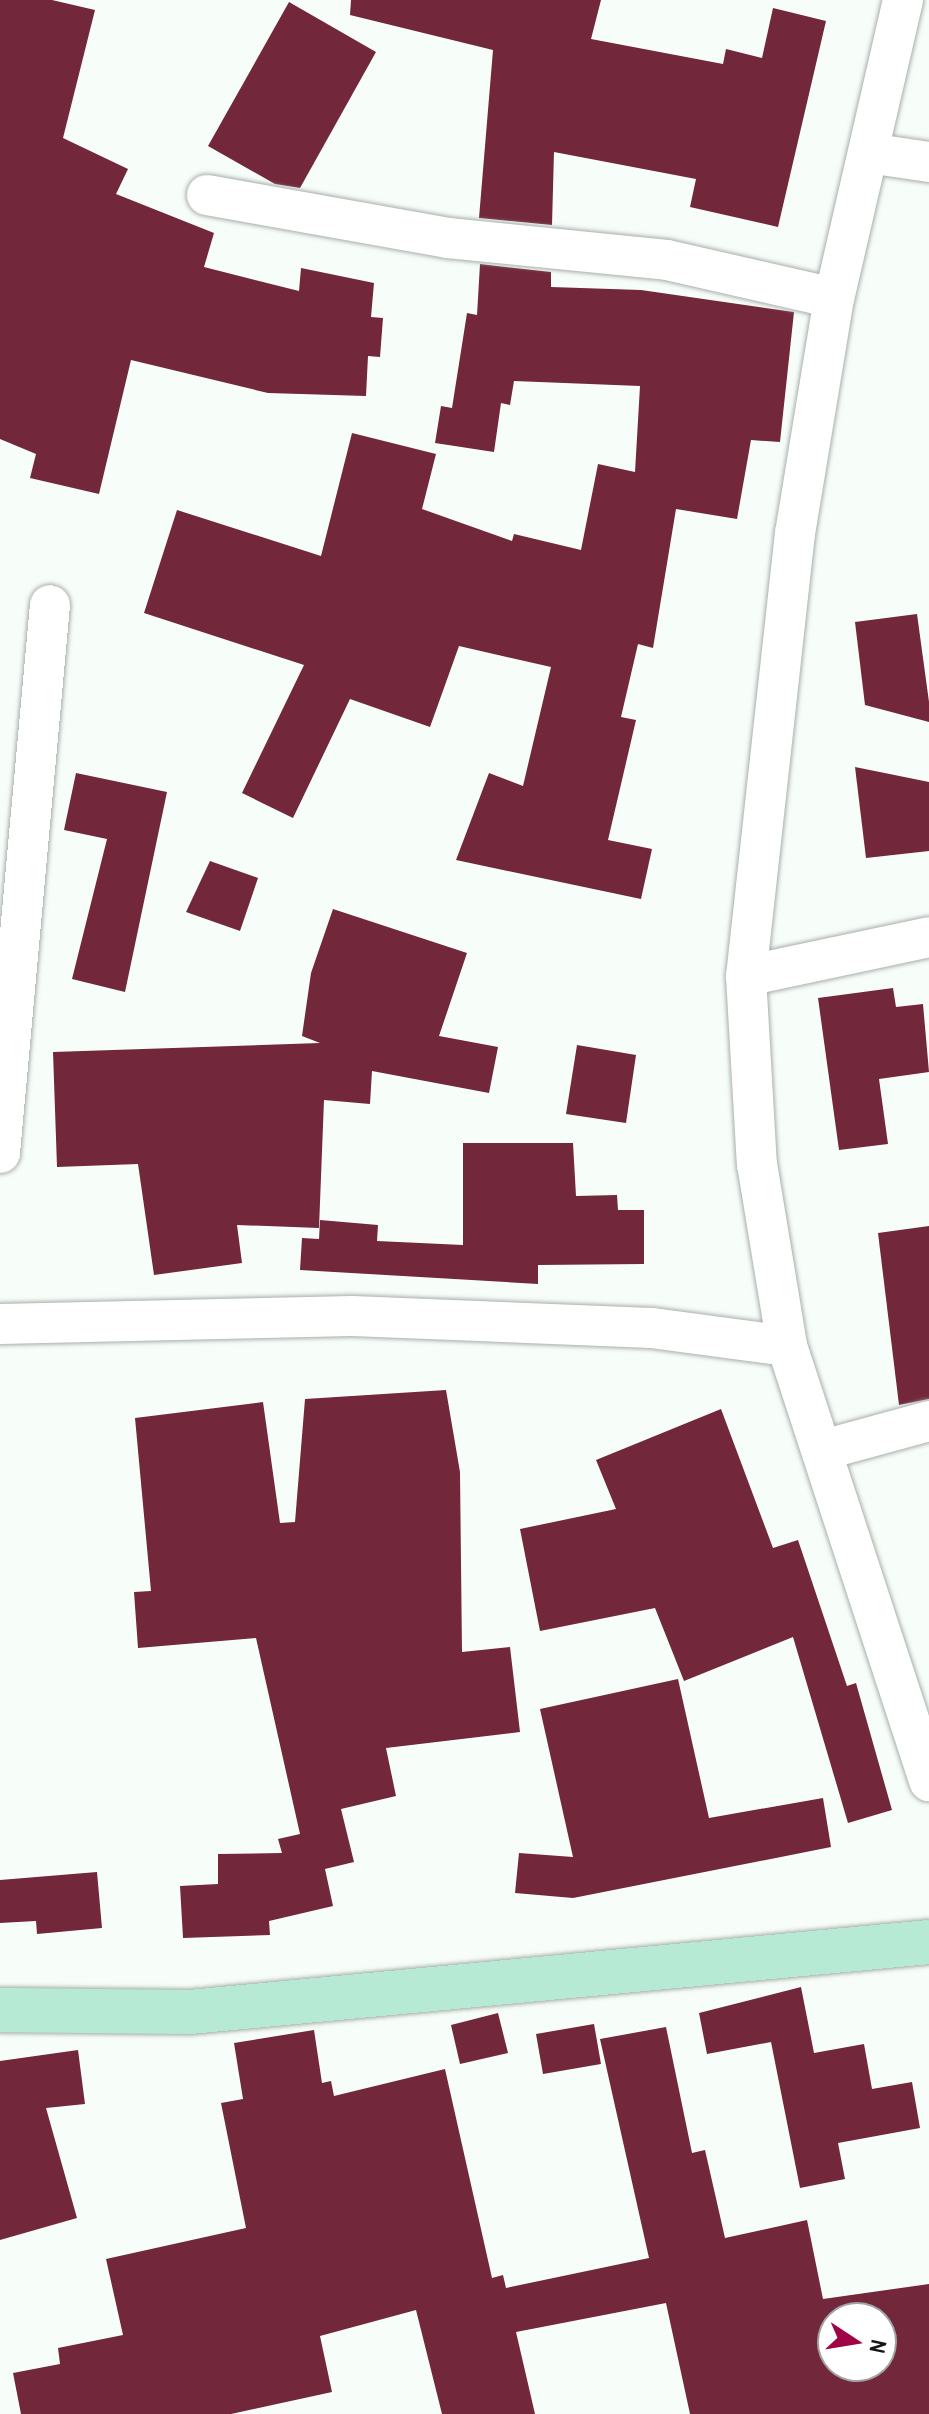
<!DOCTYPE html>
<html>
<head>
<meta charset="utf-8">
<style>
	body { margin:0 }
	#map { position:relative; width:929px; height:2414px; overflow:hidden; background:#f7fef9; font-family:"Archivo Narrow",sans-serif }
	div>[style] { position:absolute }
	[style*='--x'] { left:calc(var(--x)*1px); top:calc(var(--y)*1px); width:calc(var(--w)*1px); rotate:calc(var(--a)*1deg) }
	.building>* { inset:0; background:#72273b }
	.roads { filter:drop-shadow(0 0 2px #a8afaa) drop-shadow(0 0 2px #a8afaa) }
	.street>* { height:40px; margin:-20px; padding:0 20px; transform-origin:20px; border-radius:20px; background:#fff }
	.secondary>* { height:44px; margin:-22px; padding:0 22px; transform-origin:22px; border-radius:22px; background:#b6ead4 }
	span { translate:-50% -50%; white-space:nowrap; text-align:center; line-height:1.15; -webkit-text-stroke:8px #fff; paint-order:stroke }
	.north { position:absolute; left:817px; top:2302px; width:80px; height:80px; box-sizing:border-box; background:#fff; border:2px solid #a1a2a2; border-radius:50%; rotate:102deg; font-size:22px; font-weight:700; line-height:32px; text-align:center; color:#151716 }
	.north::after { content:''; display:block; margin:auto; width:28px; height:36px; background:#a00446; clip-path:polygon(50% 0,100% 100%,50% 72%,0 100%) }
</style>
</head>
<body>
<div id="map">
	<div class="building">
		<div style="clip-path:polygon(0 0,52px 0,95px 10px,63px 138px,128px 169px,116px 194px,214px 233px,204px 267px,299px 291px,301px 268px,374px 283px,371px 317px,383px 318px,380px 357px,368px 356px,366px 396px,268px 393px,131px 360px,99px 494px,30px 478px,36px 454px,0 439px)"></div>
		<div style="clip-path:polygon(351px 0,601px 0,591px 39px,723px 64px,726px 49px,762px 58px,773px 8px,826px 21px,778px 227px,690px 207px,696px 179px,554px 152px,552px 225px,479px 218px,493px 50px,350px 15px)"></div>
		<div style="clip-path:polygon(289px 2px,376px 52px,300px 188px,275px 184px,208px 146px)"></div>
		<div style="clip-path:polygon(480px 264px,551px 272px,551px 287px,641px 290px,794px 312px,780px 442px,751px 440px,737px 519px,676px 509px,653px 648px,638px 644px,621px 717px,636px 720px,608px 840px,652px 849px,641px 899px,456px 860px,489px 773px,523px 786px,551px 667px,459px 646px,430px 727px,350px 699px,293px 818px,242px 793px,304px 665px,144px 613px,177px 510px,321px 556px,352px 433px,436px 454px,422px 509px,512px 541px,514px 534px,581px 550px,598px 464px,635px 472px,640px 386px,514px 381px,510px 405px,501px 403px,494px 452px,435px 443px,441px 406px,452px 408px,467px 313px,477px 315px)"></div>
		<div style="clip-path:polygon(917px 614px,929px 702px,929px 722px,865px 705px,855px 622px)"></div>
		<div style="clip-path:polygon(855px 767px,929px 782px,929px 851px,866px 858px)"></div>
		<div style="clip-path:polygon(76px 773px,167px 792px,125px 992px,72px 979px,107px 839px,64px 830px)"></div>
		<div style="clip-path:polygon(210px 861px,258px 878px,240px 931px,186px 912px)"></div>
		<div style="clip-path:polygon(333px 909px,467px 953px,439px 1036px,498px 1047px,489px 1093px,372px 1071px,370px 1104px,324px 1100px,319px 1228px,237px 1225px,242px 1263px,154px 1275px,138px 1164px,57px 1167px,53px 1052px,320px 1043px,302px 1036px,311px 973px)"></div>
		<div style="clip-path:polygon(893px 988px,896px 1007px,923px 1004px,929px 1072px,879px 1079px,888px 1144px,839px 1150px,818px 998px)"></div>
		<div style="clip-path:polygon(577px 1045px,636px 1055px,626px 1123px,566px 1114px)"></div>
		<div style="clip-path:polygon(463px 1143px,573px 1143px,576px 1196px,617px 1195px,618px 1210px,644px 1210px,644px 1264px,538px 1265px,538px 1284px,300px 1270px,302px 1238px,319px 1239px,320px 1220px,378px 1225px,377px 1241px,463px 1245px)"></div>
		<div style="clip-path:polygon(929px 1226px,929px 1399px,899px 1405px,878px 1233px)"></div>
		<div style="clip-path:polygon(446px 1390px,460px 1472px,462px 1652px,510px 1647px,520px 1732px,386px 1748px,396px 1796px,341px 1809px,354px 1862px,325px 1869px,333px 1906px,269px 1921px,270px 1935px,183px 1938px,180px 1886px,218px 1884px,218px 1854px,282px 1853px,278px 1839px,300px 1834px,256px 1638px,138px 1648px,134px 1592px,151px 1591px,135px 1418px,263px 1402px,280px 1523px,295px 1522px,305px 1399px)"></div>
		<div style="clip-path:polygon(721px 1409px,773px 1548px,798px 1540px,847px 1686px,856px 1683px,892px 1810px,848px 1823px,793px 1637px,684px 1681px,655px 1608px,540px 1631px,520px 1529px,616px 1509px,596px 1460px)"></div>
		<div style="clip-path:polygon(678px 1679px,709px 1818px,823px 1798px,831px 1847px,573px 1898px,515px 1893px,519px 1853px,573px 1857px,540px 1709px)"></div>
		<div style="clip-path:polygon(97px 1872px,102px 1928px,37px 1934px,36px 1921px,0 1923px,0 1880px)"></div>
		<div style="clip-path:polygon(801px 1987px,814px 2053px,864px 2044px,872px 2089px,912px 2082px,920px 2128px,838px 2143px,845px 2179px,800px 2188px,771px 2042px,707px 2054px,699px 2013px)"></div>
		<div style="clip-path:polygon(498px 2013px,508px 2053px,460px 2064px,451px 2025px)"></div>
		<div style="clip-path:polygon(594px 2024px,601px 2064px,543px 2074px,536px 2034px)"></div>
		<div style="clip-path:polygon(evenodd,666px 2027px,692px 2153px,705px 2150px,725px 2238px,807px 2220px,823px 2299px,929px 2284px,929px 2414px,690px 2414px,666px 2303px,516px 2332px,535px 2414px,442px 2414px,416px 2310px,320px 2336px,332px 2392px,231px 2414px,21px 2414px,13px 2373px,60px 2364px,58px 2348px,123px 2335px,106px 2259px,246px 2228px,221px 2103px,243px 2099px,234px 2043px,314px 2030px,322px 2083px,331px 2081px,334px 2096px,445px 2069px,492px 2278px,503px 2275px,506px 2288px,649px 2258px,600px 2039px,666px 2027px,833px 2318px,881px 2318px,881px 2366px,833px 2366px,833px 2318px)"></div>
		<div style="clip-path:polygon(78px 2050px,85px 2104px,46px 2108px,77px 2218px,0 2240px,0 2061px)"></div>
	</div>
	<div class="roads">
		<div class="street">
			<div style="--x:903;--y:0;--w:306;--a:103"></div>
			<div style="--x:834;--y:298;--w:238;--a:99.4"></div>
			<div style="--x:795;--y:533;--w:446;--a:96.3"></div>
			<div style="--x:746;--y:976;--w:188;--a:86.7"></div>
			<div style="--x:757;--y:1164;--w:184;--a:80.6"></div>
			<div style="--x:787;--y:1346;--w:458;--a:71.9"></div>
			<div style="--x:868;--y:153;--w:62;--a:8.4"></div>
			<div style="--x:207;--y:195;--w:245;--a:10.1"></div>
			<div style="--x:448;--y:238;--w:220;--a:5.7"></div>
			<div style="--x:667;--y:260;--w:171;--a:12.8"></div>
			<div style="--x:746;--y:976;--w:187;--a:-12"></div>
			<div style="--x:0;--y:1153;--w:550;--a:-84.79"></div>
			<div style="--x:0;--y:1324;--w:352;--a:-1.3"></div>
			<div style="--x:352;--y:1316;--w:300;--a:2.3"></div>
			<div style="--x:652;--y:1328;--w:136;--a:7.6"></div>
			<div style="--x:823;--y:1450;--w:110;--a:-15.3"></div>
		</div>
		<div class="secondary">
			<div style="--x:0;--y:2010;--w:190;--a:0.6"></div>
			<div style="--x:190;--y:2012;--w:742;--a:-5.41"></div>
		</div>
	</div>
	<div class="north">N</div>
</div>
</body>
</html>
